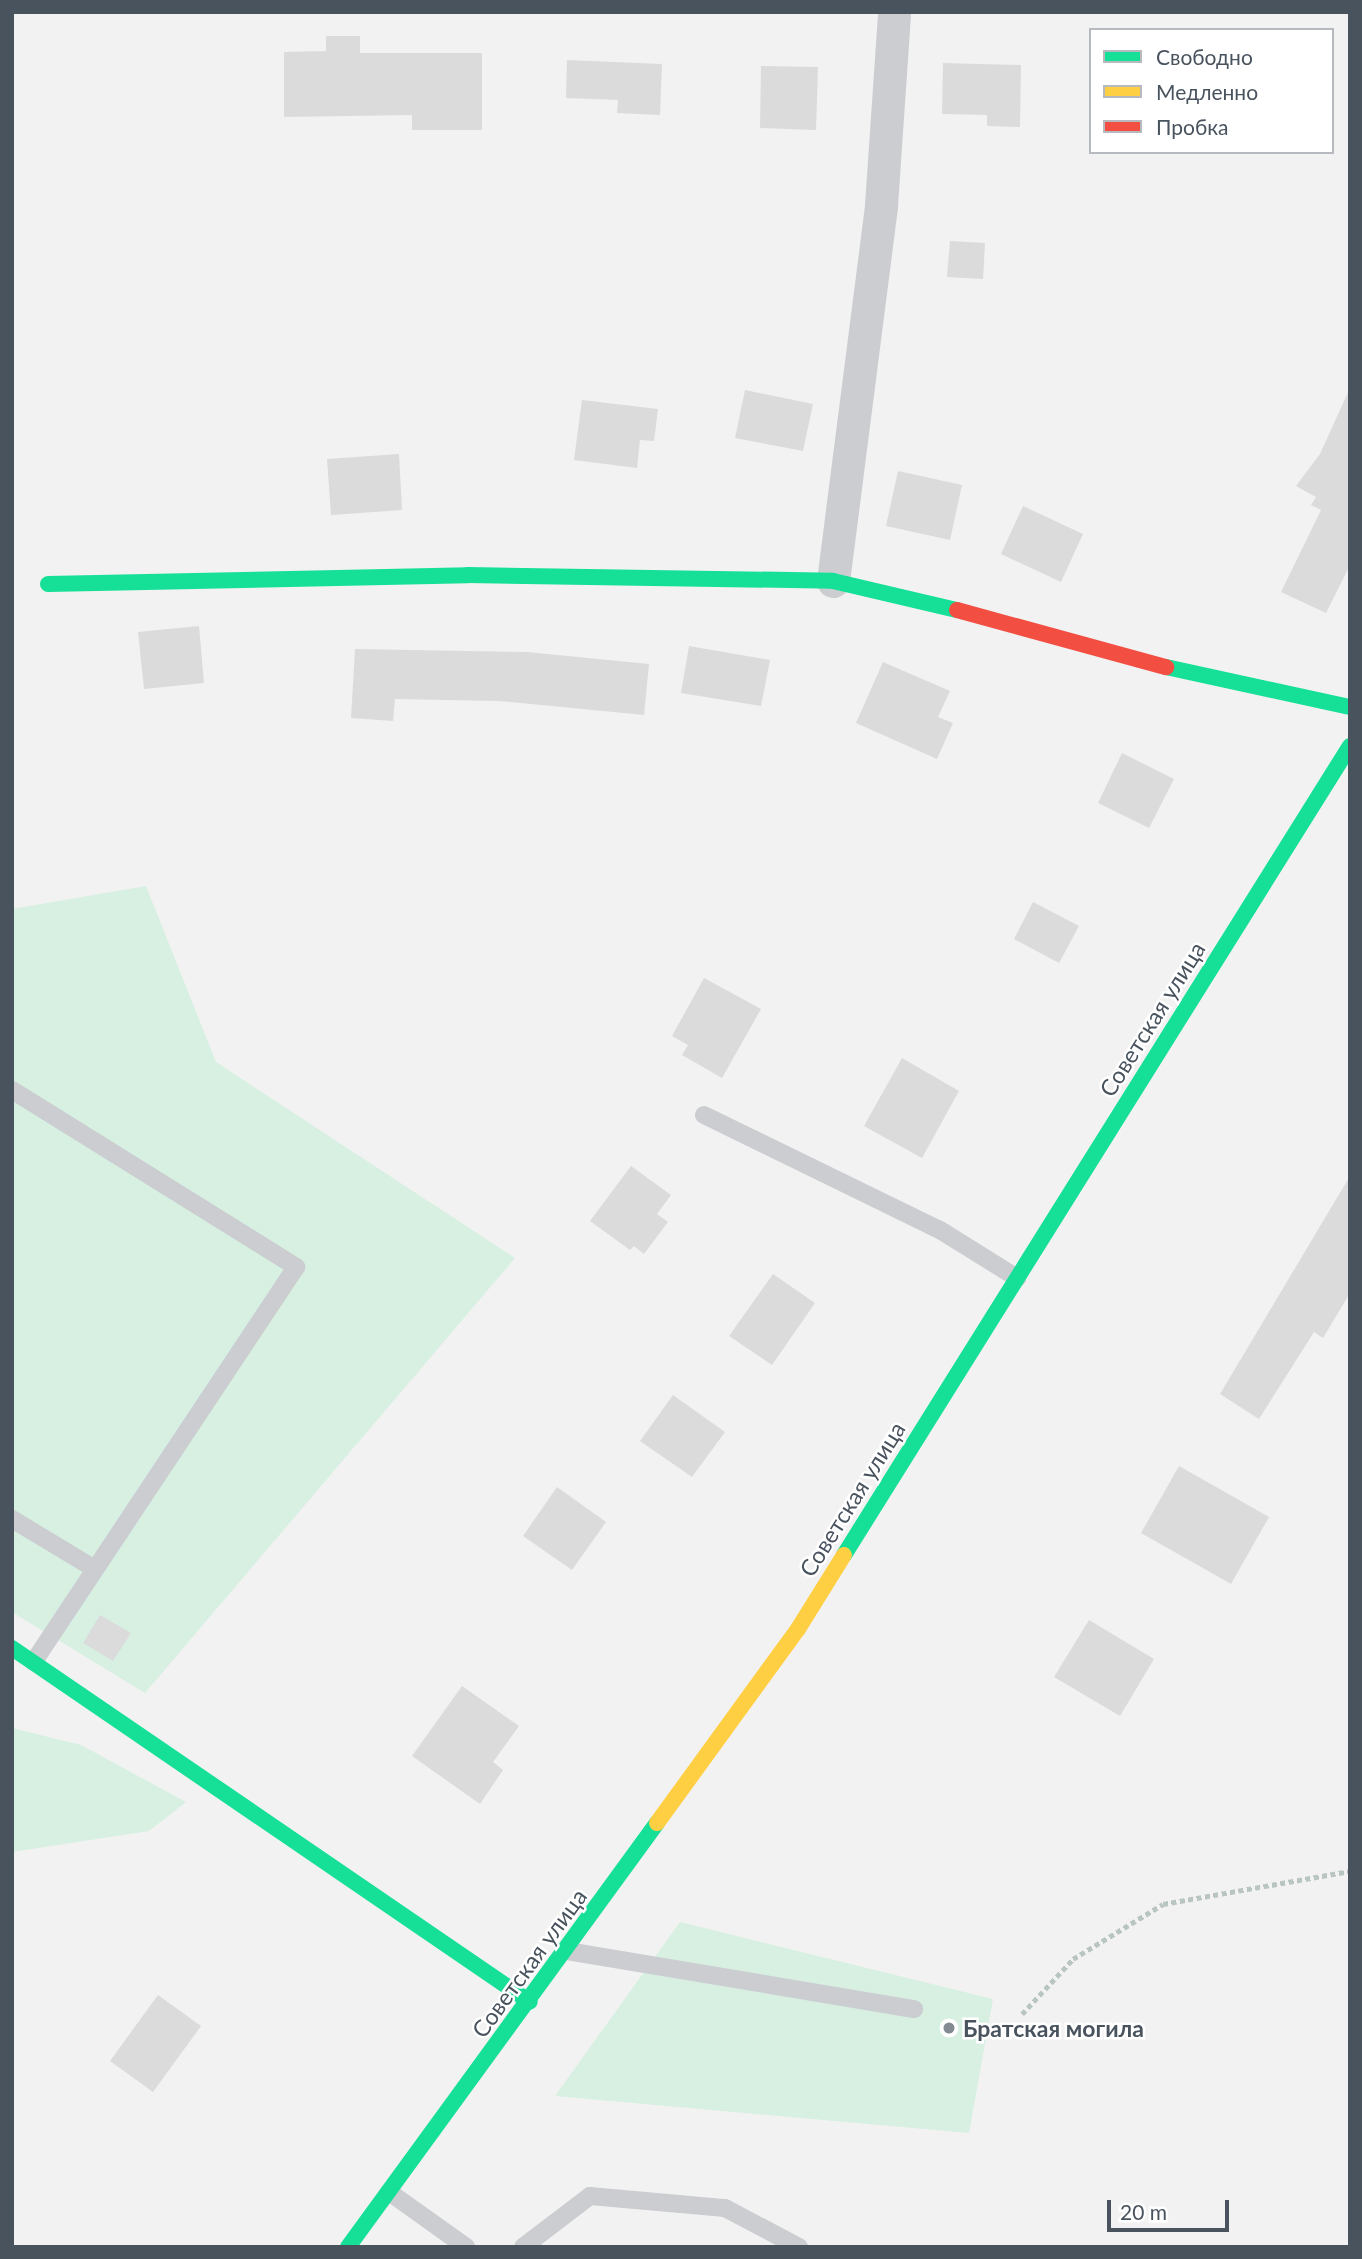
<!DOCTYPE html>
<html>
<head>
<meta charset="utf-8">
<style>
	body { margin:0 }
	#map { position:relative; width:1362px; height:2259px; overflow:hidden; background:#f2f2f2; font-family:Lato,sans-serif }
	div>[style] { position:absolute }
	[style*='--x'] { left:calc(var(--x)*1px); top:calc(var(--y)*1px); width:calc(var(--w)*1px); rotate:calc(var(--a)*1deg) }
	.green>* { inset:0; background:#d7f0e2 }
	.building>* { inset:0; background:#dbdbdc }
	.path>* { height:4.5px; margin-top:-2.25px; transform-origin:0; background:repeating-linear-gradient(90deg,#b9c5c2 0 5px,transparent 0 8.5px) }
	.lane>* { height:18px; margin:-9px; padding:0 9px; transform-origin:9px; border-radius:9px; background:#cbcdd0 }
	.street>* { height:33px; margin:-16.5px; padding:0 16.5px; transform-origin:16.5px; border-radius:16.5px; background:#cbcdd0 }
	.fast>* { height:16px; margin:-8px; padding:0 8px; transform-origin:8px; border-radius:8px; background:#16e098 }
	.slow>* { height:16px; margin:-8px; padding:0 8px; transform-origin:8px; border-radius:8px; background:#ffcf43 }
	.jam>* { height:16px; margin:-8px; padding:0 8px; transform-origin:8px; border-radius:8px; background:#f24e42 }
	.dots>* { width:19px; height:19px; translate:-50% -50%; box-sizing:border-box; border:4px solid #fff; border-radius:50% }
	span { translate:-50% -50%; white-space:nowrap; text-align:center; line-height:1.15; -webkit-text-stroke:5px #fff; paint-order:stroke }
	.street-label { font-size:23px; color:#49535e }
	.poi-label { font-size:23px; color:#49535e; font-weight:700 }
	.left { translate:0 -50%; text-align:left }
	.frame { position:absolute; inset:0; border:14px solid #49535e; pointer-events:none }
	.legend { position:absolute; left:1089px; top:28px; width:245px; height:126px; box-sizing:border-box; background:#fff; border:2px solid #b6babf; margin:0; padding:9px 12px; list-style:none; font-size:21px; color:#49535e }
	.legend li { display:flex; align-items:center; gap:14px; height:35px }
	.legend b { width:35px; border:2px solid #b6babf }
	.scale { position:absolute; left:1107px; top:2200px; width:122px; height:32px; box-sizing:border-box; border:4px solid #49535e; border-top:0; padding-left:9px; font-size:21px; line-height:24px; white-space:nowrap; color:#49535e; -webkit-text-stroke:5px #fff; paint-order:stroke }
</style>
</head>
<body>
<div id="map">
	<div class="green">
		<div style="clip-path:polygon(146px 886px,216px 1062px,515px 1258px,145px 1693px,12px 1612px,12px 909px)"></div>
		<div style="clip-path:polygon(12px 1728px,81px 1745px,186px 1802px,149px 1831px,12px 1852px)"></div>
		<div style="clip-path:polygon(680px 1922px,993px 1999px,969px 2133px,555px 2096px)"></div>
	</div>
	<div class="building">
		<div style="clip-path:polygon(326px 36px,360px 36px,360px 53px,482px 53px,482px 130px,412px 130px,412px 115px,284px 117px,284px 52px,326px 51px)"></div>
		<div style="clip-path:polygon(567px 60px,662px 64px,660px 115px,617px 113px,618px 100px,566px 98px)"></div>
		<div style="clip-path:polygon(943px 63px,1021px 65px,1020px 127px,987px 126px,987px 115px,942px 114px)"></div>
		<div style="clip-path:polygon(761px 66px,818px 67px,816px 130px,760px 128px)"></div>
		<div style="clip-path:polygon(950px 241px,985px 243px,983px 279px,947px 277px)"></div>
		<div style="clip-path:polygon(1350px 388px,1350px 565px,1326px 613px,1281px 592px,1321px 510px,1311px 505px,1316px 497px,1296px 486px,1320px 454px)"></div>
		<div style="clip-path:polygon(745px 390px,813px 404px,803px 451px,735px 438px)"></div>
		<div style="clip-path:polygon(582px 400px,658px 409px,654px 441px,640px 440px,637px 468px,574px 460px)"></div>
		<div style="clip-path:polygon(399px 454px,402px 510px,331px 515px,327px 459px)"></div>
		<div style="clip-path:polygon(898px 471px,962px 485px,950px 540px,886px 526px)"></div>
		<div style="clip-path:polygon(1023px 506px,1083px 534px,1061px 582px,1001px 554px)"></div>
		<div style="clip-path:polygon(199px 626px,204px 683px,144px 689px,138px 632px)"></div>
		<div style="clip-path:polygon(689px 646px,770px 660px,761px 706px,681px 693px)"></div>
		<div style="clip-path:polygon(355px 649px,527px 652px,649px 664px,644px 715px,499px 701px,395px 699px,393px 721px,351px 718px)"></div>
		<div style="clip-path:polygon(883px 662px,950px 691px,938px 717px,953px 723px,937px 759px,856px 723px)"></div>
		<div style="clip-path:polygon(1122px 753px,1174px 779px,1149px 828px,1098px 803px)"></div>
		<div style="clip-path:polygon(1033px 902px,1079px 926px,1059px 963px,1014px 939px)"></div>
		<div style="clip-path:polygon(704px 978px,761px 1009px,722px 1078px,682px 1055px,688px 1045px,672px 1036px)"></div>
		<div style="clip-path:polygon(902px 1058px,959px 1091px,922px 1158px,864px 1126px)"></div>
		<div style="clip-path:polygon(631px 1166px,671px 1195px,657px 1214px,668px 1222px,644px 1254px,634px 1246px,630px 1250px,590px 1221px)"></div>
		<div style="clip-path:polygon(1350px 1176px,1350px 1293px,1323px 1338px,1314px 1332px,1259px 1419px,1220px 1394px)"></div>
		<div style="clip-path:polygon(773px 1274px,815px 1303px,772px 1365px,729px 1336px)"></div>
		<div style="clip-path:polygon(673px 1395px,725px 1432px,692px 1477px,640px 1441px)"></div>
		<div style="clip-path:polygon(1179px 1466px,1269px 1517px,1231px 1584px,1141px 1533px)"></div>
		<div style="clip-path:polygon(557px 1487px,606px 1522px,572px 1570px,523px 1536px)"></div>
		<div style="clip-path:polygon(100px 1615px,131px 1633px,113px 1661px,83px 1643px)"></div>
		<div style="clip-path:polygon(1089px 1620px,1154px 1659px,1120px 1716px,1054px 1677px)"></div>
		<div style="clip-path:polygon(462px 1686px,519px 1726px,493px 1762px,503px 1770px,480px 1804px,412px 1756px)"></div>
		<div style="clip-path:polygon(158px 1995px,201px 2026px,153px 2092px,110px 2061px)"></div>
	</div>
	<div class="path">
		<div style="--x:1022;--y:2014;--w:75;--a:-47.2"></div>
		<div style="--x:1073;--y:1959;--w:105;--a:-31.4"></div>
		<div style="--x:1163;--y:1904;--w:190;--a:-10"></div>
	</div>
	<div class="lane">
		<div style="--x:12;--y:1090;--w:335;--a:31.9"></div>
		<div style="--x:296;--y:1267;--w:474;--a:123.6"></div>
		<div style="--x:704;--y:1115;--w:263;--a:26"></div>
		<div style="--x:940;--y:1230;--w:91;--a:31.9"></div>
		<div style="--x:12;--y:1519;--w:97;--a:31.1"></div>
		<div style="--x:567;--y:1951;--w:352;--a:9.5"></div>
		<div style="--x:389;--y:2192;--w:95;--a:35.5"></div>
		<div style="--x:523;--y:2247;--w:84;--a:-37.3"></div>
		<div style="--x:590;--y:2196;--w:136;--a:5.1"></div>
		<div style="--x:725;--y:2208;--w:84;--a:27.8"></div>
	</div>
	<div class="street">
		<div style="--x:833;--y:581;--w:379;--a:-82.7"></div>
		<div style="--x:881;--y:205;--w:193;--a:-86.1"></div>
	</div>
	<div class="fast">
		<div style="--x:48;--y:584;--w:420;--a:-1.2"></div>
		<div style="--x:468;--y:575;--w:365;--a:0.9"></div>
		<div style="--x:833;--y:581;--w:127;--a:13.2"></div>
		<div style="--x:1166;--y:667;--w:188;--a:12.3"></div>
		<div style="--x:844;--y:1555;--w:954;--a:-57.98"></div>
		<div style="--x:12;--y:1648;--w:627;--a:34.35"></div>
		<div style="--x:348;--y:2247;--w:525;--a:-53.92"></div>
	</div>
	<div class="slow">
		<div style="--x:657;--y:1823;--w:240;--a:-54"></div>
		<div style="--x:798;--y:1629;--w:87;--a:-58.1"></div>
	</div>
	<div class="jam">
		<div style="--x:957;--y:610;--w:217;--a:15.3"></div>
	</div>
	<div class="dots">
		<div style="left:949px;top:2028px;background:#848b92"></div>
	</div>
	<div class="street-label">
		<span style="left:1152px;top:1019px;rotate:-58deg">Советская улица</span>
		<span style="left:852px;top:1499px;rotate:-58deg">Советская улица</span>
		<span style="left:529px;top:1963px;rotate:-54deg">Советская улица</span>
	</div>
	<div class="poi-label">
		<span class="left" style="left:963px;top:2028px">Братская могила</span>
	</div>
	<div class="frame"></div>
	<ul class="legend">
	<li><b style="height:9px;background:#16e098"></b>Свободно</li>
	<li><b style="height:9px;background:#ffcf43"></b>Медленно</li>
	<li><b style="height:9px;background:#f24e42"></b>Пробка</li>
	</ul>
	<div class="scale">20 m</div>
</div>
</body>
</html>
